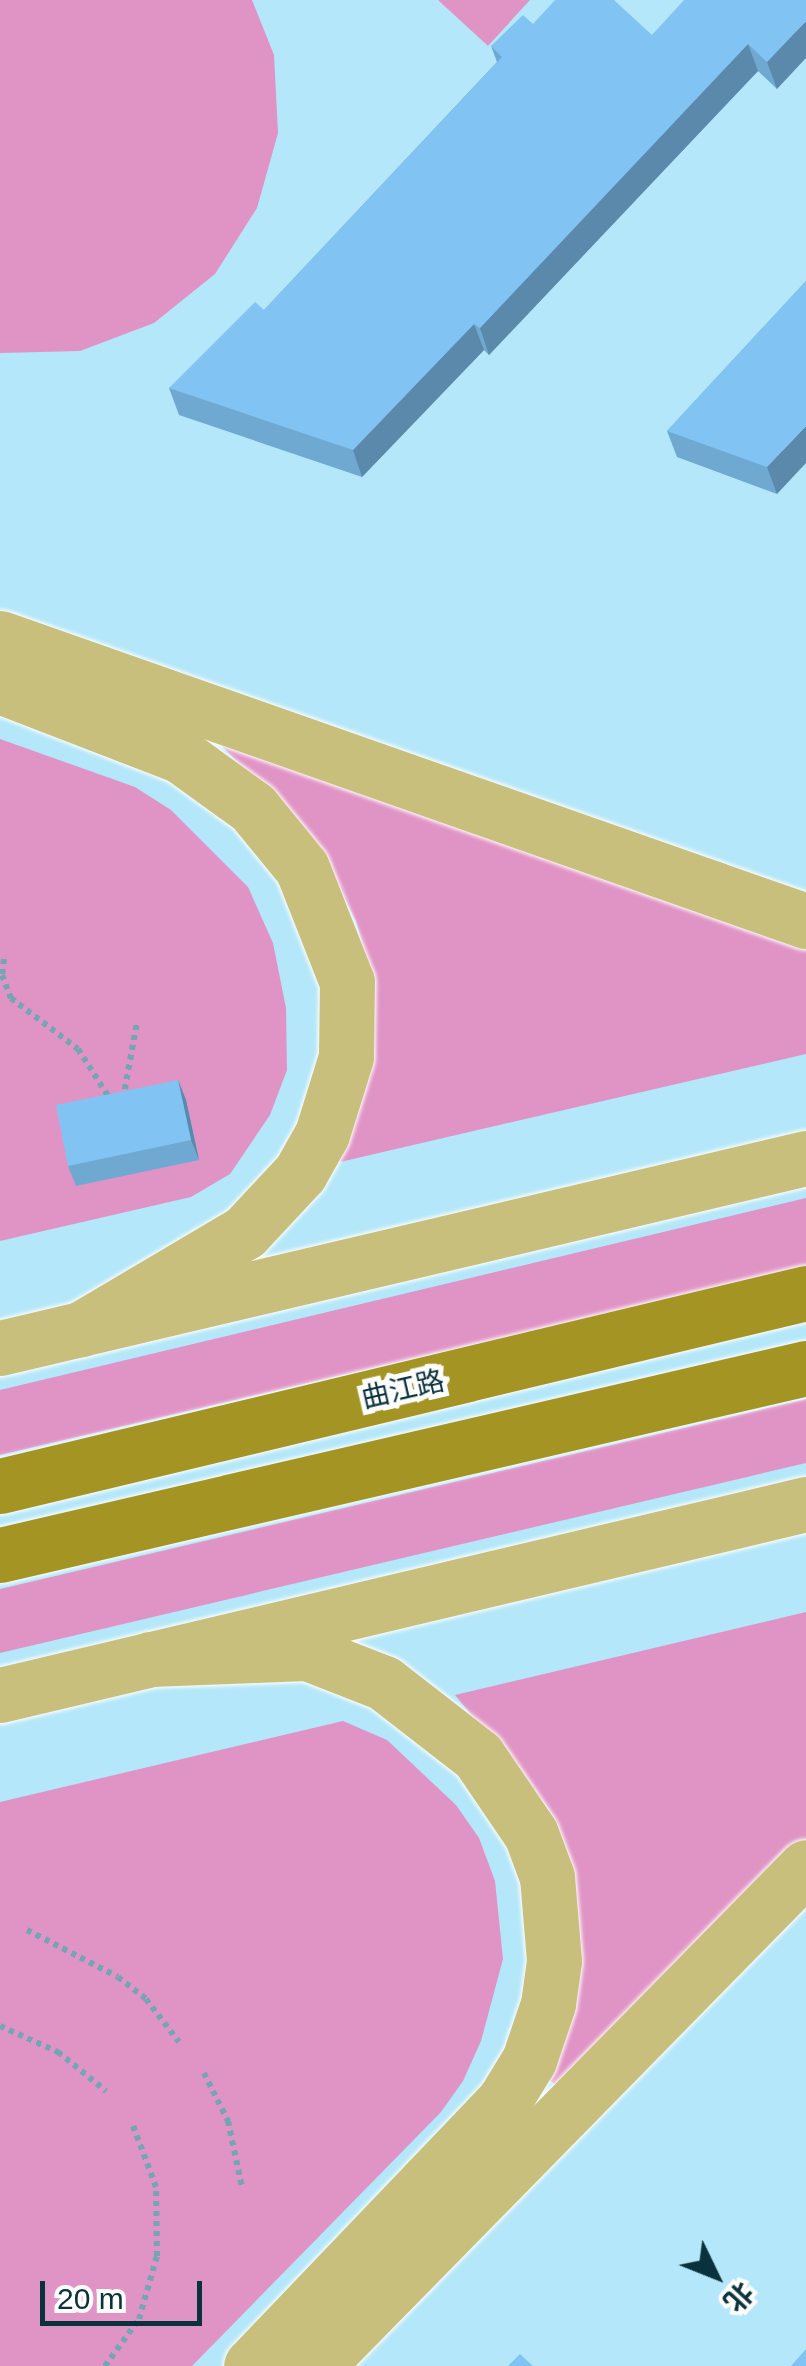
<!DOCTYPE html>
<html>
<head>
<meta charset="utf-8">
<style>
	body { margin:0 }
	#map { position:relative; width:806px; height:2366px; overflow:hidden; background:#b4e7f9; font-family:Helvetica,"Noto Sans SC",sans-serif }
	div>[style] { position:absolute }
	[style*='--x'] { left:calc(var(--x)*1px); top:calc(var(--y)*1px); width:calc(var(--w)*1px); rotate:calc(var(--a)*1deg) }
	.green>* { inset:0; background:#e093c5 }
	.path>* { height:6px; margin-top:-3px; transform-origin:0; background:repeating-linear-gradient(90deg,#75a4b4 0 5px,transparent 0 10px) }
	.roads { filter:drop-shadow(0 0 2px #fff) drop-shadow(0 0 2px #fff) }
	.major>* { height:55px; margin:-27.5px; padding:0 27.5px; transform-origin:27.5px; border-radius:27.5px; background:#c8bf7c }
	.highway>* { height:55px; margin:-27.5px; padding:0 27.5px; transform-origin:27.5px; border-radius:27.5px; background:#a49424 }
	.wall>* { inset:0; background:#6fa9d2 }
	.shaded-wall>* { inset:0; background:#5a89ab }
	.building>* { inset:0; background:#81c4f4 }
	span { translate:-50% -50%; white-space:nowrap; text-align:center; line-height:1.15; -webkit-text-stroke:10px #fff; paint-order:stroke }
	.street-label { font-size:28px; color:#09323d }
	.north { position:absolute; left:666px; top:2226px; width:100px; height:100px; -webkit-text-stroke:8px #fff; paint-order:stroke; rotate:133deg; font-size:28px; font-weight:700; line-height:40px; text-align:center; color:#09323d }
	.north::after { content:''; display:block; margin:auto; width:35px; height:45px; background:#09323d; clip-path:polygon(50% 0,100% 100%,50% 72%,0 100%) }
	.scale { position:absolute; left:40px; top:2281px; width:162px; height:45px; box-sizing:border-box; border:5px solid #09323d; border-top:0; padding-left:12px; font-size:30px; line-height:35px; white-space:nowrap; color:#09323d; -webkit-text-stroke:8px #fff; paint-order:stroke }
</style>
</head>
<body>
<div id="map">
	<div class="green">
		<div style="clip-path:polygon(0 0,252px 0,274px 55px,278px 133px,257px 208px,215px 274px,154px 323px,80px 351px,0 353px)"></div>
		<div style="clip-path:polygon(438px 0,530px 0,488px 46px)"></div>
		<div style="clip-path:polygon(0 739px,135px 787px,171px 810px,248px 887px,273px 943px,286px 1008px,287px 1070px,270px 1115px,230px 1174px,191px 1197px,0 1241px)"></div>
		<div style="clip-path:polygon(219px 743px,806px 945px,806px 1054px,340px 1162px,356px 1113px,366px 956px,356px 921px,315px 842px)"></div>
		<div style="clip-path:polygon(806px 1198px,806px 1267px,0 1455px,0 1390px)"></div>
		<div style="clip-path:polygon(806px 1399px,806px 1463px,0 1653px,0 1589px)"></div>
		<div style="clip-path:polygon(806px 1612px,806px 1839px,560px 2088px,547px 2078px,563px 1854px,548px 1808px,455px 1695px)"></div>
		<div style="clip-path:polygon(343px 1721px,387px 1740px,456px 1805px,479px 1838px,495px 1881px,503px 1959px,481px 2041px,463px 2081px,441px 2112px,192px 2366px,0 2366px,0 1802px)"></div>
	</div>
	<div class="path">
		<div style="--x:4;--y:959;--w:16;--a:97"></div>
		<div style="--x:2;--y:975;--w:25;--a:69"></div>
		<div style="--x:11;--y:998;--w:84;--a:37.3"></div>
		<div style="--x:78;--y:1049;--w:59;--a:57.4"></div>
		<div style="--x:123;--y:1099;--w:78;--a:-79.7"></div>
		<div style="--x:27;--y:1930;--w:102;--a:27.3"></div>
		<div style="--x:118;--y:1977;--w:36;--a:38"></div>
		<div style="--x:146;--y:1999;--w:54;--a:52.5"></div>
		<div style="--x:0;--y:2026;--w:64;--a:24.1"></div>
		<div style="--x:58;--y:2052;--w:62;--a:39.1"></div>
		<div style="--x:204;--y:2073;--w:54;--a:63.4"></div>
		<div style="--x:228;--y:2121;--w:67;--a:78"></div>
		<div style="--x:105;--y:2366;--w:58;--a:-54.1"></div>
		<div style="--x:139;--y:2319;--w:66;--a:-74.1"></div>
		<div style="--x:157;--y:2256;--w:69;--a:-90.8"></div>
		<div style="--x:156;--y:2187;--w:68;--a:-110.6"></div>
	</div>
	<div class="roads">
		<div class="major">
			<div style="--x:0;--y:638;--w:854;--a:19.35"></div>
			<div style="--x:0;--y:686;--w:194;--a:21.1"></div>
			<div style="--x:181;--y:756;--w:89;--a:35.8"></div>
			<div style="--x:253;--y:808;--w:77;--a:50.8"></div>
			<div style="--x:302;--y:868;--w:123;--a:68.5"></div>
			<div style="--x:347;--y:982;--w:75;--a:90.8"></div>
			<div style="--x:346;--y:1057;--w:81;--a:107.3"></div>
			<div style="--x:322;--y:1134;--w:45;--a:119.4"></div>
			<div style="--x:300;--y:1173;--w:81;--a:133"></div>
			<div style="--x:245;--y:1232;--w:191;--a:149.4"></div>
			<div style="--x:0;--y:1348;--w:828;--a:-13.26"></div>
			<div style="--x:150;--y:1659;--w:157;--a:-2.2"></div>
			<div style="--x:307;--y:1653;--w:83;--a:21.3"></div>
			<div style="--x:384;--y:1683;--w:119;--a:37.8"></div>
			<div style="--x:478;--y:1756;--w:94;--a:55.8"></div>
			<div style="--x:531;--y:1834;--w:46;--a:69.6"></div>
			<div style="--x:547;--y:1877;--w:84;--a:85.2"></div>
			<div style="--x:554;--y:1961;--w:43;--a:97.9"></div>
			<div style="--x:548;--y:2004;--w:59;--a:108.7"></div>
			<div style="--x:529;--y:2060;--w:48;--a:121.4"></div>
			<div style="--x:504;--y:2101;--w:366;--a:133.7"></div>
			<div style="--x:0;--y:1695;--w:828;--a:-13.33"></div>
			<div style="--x:316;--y:2366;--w:699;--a:-45.52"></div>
		</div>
		<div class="highway">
			<div style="--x:0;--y:1486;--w:829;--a:-13.47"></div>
			<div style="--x:0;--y:1555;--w:827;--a:-13.06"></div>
		</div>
	</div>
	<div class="wall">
		<div style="clip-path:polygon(806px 0,777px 89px,758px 71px,489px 355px,484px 350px,362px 477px,179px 415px,169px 388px,264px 310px,497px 62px,491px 46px,533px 24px,652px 35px)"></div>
		<div style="clip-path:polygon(806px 281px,777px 494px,677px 457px,667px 431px)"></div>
		<div style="clip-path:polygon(178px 1080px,186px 1100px,199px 1160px,76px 1186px,68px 1166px)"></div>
	</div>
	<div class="shaded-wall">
		<div style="clip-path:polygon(806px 21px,806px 58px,777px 89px,767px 62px)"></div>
		<div style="clip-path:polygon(748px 44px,758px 71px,489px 355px,480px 328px)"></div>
		<div style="clip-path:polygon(474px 324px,484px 350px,362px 477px,353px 450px)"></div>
		<div style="clip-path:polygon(806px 426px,806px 463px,777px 494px,767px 467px)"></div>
		<div style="clip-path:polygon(178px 1080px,186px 1100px,199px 1160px,191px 1140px)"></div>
	</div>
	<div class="building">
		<div style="clip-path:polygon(555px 0,614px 0,652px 35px,684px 0,806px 0,806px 21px,767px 62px,748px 44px,480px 328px,474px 324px,353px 450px,169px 388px,255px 302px,264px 310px,502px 57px,491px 46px,523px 15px,533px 24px)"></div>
		<div style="clip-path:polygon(806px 281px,806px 426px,767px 467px,667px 431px)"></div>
		<div style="clip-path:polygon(178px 1080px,191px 1140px,68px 1166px,56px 1105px)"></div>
		<div style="clip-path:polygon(806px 2349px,806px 2366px,791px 2366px)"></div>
		<div style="clip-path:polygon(520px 2354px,533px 2366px,508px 2366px)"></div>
	</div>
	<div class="street-label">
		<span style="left:403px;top:1390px;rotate:-13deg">曲江路</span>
	</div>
	<div class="north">北</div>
	<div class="scale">20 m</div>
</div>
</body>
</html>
